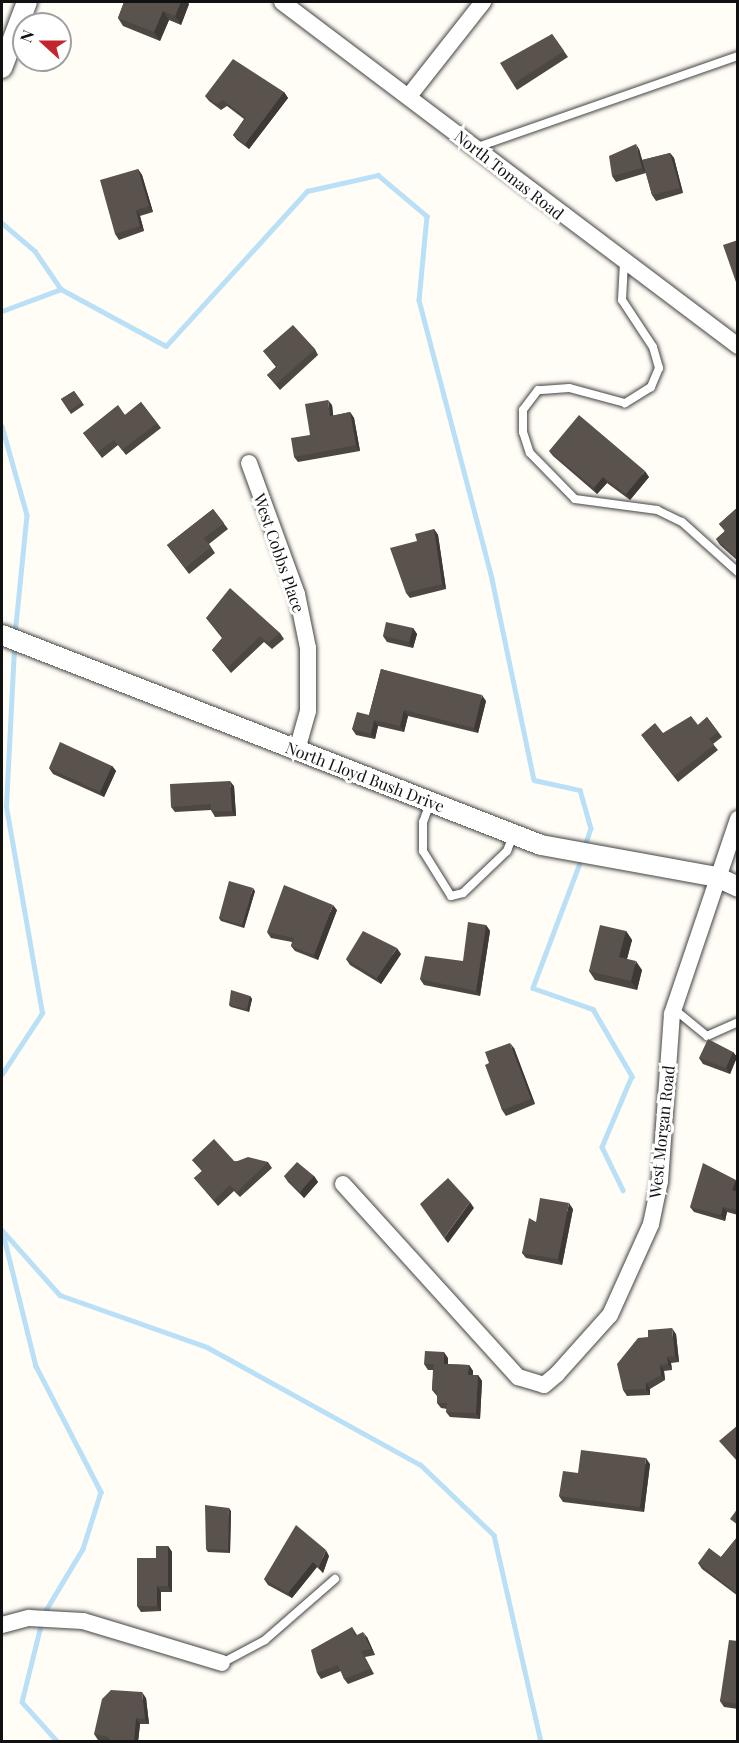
<!DOCTYPE html>
<html>
<head>
<meta charset="utf-8">
<style>
	body { margin:0 }
	#map { position:relative; width:739px; height:1743px; overflow:hidden; background:#fffdf5; font-family:"Playfair Display",serif }
	div>[style] { position:absolute }
	[style*='--x'] { left:calc(var(--x)*1px); top:calc(var(--y)*1px); width:calc(var(--w)*1px); rotate:calc(var(--a)*1deg) }
	.stream>* { height:4.5px; margin:-2.25px; padding:0 2.25px; transform-origin:2.25px; border-radius:2.25px; background:#b9e0f7 }
	.roads { filter:drop-shadow(0 0 2px #444) drop-shadow(0 0 2px #444) }
	.service>* { height:8px; margin:-4px; padding:0 4px; transform-origin:4px; border-radius:4px; background:#fff }
	.minor>* { height:16px; margin:-8px; padding:0 8px; transform-origin:8px; border-radius:8px; background:#fff }
	.tertiary>* { height:20px; margin:-10px; padding:0 10px; transform-origin:10px; border-radius:10px; background:#fff }
	.wall>* { inset:0; background:#4d4742 }
	.shaded-wall>* { inset:0; background:#3f3936 }
	.building>* { inset:0; background:#5a524d }
	span { translate:-50% -50%; white-space:nowrap; text-align:center; line-height:1.15; -webkit-text-stroke:6px #fff; paint-order:stroke }
	.street-label { font-size:16px; color:#111 }
	.frame { position:absolute; inset:0; border:3px solid #111; pointer-events:none }
	.north { position:absolute; left:12px; top:12px; width:60px; height:60px; box-sizing:border-box; background:#fff; border:2px solid #a0a0a0; border-radius:50%; rotate:291deg; font-size:16px; font-weight:700; line-height:24px; text-align:center; color:#111 }
	.north::after { content:''; display:block; margin:auto; width:21px; height:27px; background:#c4262e; clip-path:polygon(50% 0,100% 100%,50% 72%,0 100%) }
</style>
</head>
<body>
<div id="map">
	<div class="stream">
		<div style="--x:2;--y:223;--w:43;--a:40.3"></div>
		<div style="--x:35;--y:251;--w:46;--a:55.6"></div>
		<div style="--x:2;--y:311;--w:63;--a:-20.4"></div>
		<div style="--x:61;--y:289;--w:119;--a:28.5"></div>
		<div style="--x:166;--y:346;--w:210;--a:-47.7"></div>
		<div style="--x:307;--y:191;--w:73;--a:-12.7"></div>
		<div style="--x:378;--y:175;--w:64;--a:39.9"></div>
		<div style="--x:427;--y:216;--w:84;--a:95.4"></div>
		<div style="--x:419;--y:300;--w:288;--a:75.3"></div>
		<div style="--x:492;--y:579;--w:205;--a:78.2"></div>
		<div style="--x:534;--y:780;--w:47;--a:12.3"></div>
		<div style="--x:580;--y:790;--w:40;--a:74"></div>
		<div style="--x:591;--y:828;--w:20;--a:108"></div>
		<div style="--x:2;--y:426;--w:92;--a:74.3"></div>
		<div style="--x:27;--y:515;--w:121;--a:95.7"></div>
		<div style="--x:582;--y:858;--w:139;--a:110.7"></div>
		<div style="--x:533;--y:988;--w:64;--a:19.3"></div>
		<div style="--x:593;--y:1009;--w:78;--a:59.8"></div>
		<div style="--x:632;--y:1076;--w:77;--a:112.9"></div>
		<div style="--x:602;--y:1147;--w:48;--a:64"></div>
		<div style="--x:2;--y:1074;--w:73;--a:-56.7"></div>
		<div style="--x:42;--y:1013;--w:210;--a:-99.9"></div>
		<div style="--x:6;--y:806;--w:160;--a:-87.1"></div>
		<div style="--x:2;--y:1230;--w:87;--a:48.3"></div>
		<div style="--x:60;--y:1295;--w:156;--a:19.5"></div>
		<div style="--x:207;--y:1347;--w:244;--a:28.9"></div>
		<div style="--x:421;--y:1465;--w:101;--a:43.8"></div>
		<div style="--x:494;--y:1535;--w:212;--a:77.2"></div>
		<div style="--x:3;--y:1233;--w:137;--a:76.1"></div>
		<div style="--x:36;--y:1366;--w:142;--a:62.7"></div>
		<div style="--x:101;--y:1492;--w:60;--a:107.5"></div>
		<div style="--x:83;--y:1549;--w:76;--a:121"></div>
		<div style="--x:42;--y:1622;--w:82;--a:104"></div>
		<div style="--x:22;--y:1702;--w:54;--a:48"></div>
	</div>
	<div class="roads">
		<div class="service">
			<div style="--x:475;--y:148;--w:279;--a:-19.3"></div>
			<div style="--x:624;--y:262;--w:38;--a:93"></div>
			<div style="--x:622;--y:300;--w:56;--a:56.6"></div>
			<div style="--x:653;--y:347;--w:22;--a:74"></div>
			<div style="--x:659;--y:368;--w:21;--a:113"></div>
			<div style="--x:651;--y:387;--w:31;--a:148"></div>
			<div style="--x:625;--y:403;--w:58;--a:-165"></div>
			<div style="--x:569;--y:388;--w:31;--a:176"></div>
			<div style="--x:538;--y:390;--w:25;--a:127"></div>
			<div style="--x:523;--y:410;--w:22;--a:90"></div>
			<div style="--x:523;--y:432;--w:22;--a:72"></div>
			<div style="--x:530;--y:453;--w:64;--a:45.6"></div>
			<div style="--x:575;--y:499;--w:83;--a:7.6"></div>
			<div style="--x:657;--y:510;--w:28;--a:26"></div>
			<div style="--x:682;--y:522;--w:75;--a:41.8"></div>
			<div style="--x:430;--y:803;--w:20;--a:110"></div>
			<div style="--x:423;--y:822;--w:29;--a:90"></div>
			<div style="--x:423;--y:851;--w:53;--a:58.1"></div>
			<div style="--x:451;--y:896;--w:12;--a:-14"></div>
			<div style="--x:463;--y:893;--w:61;--a:-43.7"></div>
			<div style="--x:507;--y:851;--w:17;--a:-69"></div>
			<div style="--x:674;--y:1009;--w:43;--a:39.3"></div>
			<div style="--x:707;--y:1036;--w:34;--a:-24"></div>
			<div style="--x:222;--y:1663;--w:49;--a:-28.1"></div>
			<div style="--x:265;--y:1640;--w:93;--a:-41.1"></div>
		</div>
		<div class="minor">
			<div style="--x:282;--y:2;--w:571;--a:37.03"></div>
			<div style="--x:409;--y:96;--w:120;--a:-51.8"></div>
			<div style="--x:249;--y:463;--w:140;--a:69.9"></div>
			<div style="--x:297;--y:594;--w:55;--a:78.5"></div>
			<div style="--x:308;--y:648;--w:63;--a:90"></div>
			<div style="--x:308;--y:711;--w:41;--a:105.8"></div>
			<div style="--x:343;--y:1184;--w:261;--a:47.8"></div>
			<div style="--x:518;--y:1377;--w:27;--a:17"></div>
			<div style="--x:544;--y:1385;--w:17;--a:-40"></div>
			<div style="--x:557;--y:1374;--w:79;--a:-48.1"></div>
			<div style="--x:610;--y:1315;--w:100;--a:-65.7"></div>
			<div style="--x:651;--y:1224;--w:44;--a:-78.2"></div>
			<div style="--x:660;--y:1181;--w:167;--a:-85.9"></div>
			<div style="--x:672;--y:1014;--w:206;--a:-71.3"></div>
			<div style="--x:2;--y:1625;--w:28;--a:-15"></div>
			<div style="--x:29;--y:1618;--w:54;--a:3.2"></div>
			<div style="--x:83;--y:1621;--w:145;--a:16.8"></div>
		</div>
		<div class="tertiary">
			<div style="--x:2;--y:68;--w:71;--a:-69.3"></div>
			<div style="--x:2;--y:635;--w:578;--a:21.29"></div>
			<div style="--x:541;--y:845;--w:179;--a:10.3"></div>
			<div style="--x:717;--y:877;--w:23;--a:25"></div>
		</div>
	</div>
	<div class="wall">
		<div style="clip-path:polygon(124px 2px,187px 2px,189px 4px,181px 25px,169px 20px,160px 41px,123px 26px,118px 18px)"></div>
		<div style="clip-path:polygon(552px 34px,568px 57px,517px 90px,513px 84px)"></div>
		<div style="clip-path:polygon(284px 92px,288px 98px,249px 149px,237px 140px,233px 135px,244px 119px,227px 106px,221px 110px,209px 101px,205px 96px)"></div>
		<div style="clip-path:polygon(639px 149px,642px 160px,670px 153px,674px 158px,683px 193px,656px 201px,652px 195px,646px 173px,616px 182px,612px 176px)"></div>
		<div style="clip-path:polygon(138px 169px,142px 175px,153px 212px,140px 216px,144px 231px,119px 240px,115px 234px)"></div>
		<div style="clip-path:polygon(315px 349px,318px 355px,280px 390px,267px 375px,276px 367px,263px 351px)"></div>
		<div style="clip-path:polygon(74px 391px,84px 405px,71px 414px,61px 399px)"></div>
		<div style="clip-path:polygon(141px 402px,161px 428px,126px 455px,118px 445px,102px 458px,83px 433px,125px 415px)"></div>
		<div style="clip-path:polygon(332px 405px,333px 416px,350px 412px,354px 418px,360px 451px,298px 462px,294px 457px)"></div>
		<div style="clip-path:polygon(549px 451px,649px 477px,630px 500px,607px 483px,597px 494px,553px 456px)"></div>
		<div style="clip-path:polygon(738px 507px,738px 561px,720px 545px,716px 539px,725px 531px,719px 524px)"></div>
		<div style="clip-path:polygon(213px 509px,228px 529px,209px 544px,215px 553px,189px 574px,167px 545px)"></div>
		<div style="clip-path:polygon(434px 529px,438px 535px,446px 589px,410px 598px,406px 593px,417px 541px)"></div>
		<div style="clip-path:polygon(206px 618px,280px 633px,284px 639px,272px 649px,264px 642px,231px 673px,212px 650px,222px 638px)"></div>
		<div style="clip-path:polygon(413px 628px,417px 634px,413px 648px,387px 642px,383px 636px)"></div>
		<div style="clip-path:polygon(381px 669px,486px 701px,478px 733px,408px 716px,404px 732px,378px 726px,375px 739px,356px 735px,352px 729px,369px 715px)"></div>
		<div style="clip-path:polygon(707px 717px,722px 737px,713px 744px,718px 750px,678px 782px,645px 740px,698px 725px)"></div>
		<div style="clip-path:polygon(112px 766px,116px 771px,104px 797px,53px 774px,49px 768px)"></div>
		<div style="clip-path:polygon(234px 786px,236px 816px,215px 817px,211px 810px,175px 812px,171px 807px)"></div>
		<div style="clip-path:polygon(255px 891px,244px 928px,221px 921px,219px 918px)"></div>
		<div style="clip-path:polygon(337px 910px,318px 960px,295px 951px,291px 946px,292px 942px,271px 938px,267px 932px)"></div>
		<div style="clip-path:polygon(486px 925px,490px 931px,480px 996px,424px 985px,420px 979px,463px 961px)"></div>
		<div style="clip-path:polygon(626px 931px,632px 940px,627px 959px,642px 970px,637px 990px,595px 980px,589px 971px)"></div>
		<div style="clip-path:polygon(401px 954px,381px 984px,350px 965px,346px 959px)"></div>
		<div style="clip-path:polygon(250px 996px,252px 999px,249px 1012px,231px 1007px,229px 1005px)"></div>
		<div style="clip-path:polygon(514px 1048px,535px 1104px,506px 1116px,502px 1110px,489px 1063px)"></div>
		<div style="clip-path:polygon(733px 1052px,737px 1057px,730px 1074px,703px 1064px,699px 1058px)"></div>
		<div style="clip-path:polygon(192px 1160px,268px 1162px,272px 1168px,240px 1197px,234px 1191px,218px 1206px,194px 1178px,202px 1171px)"></div>
		<div style="clip-path:polygon(284px 1176px,314px 1176px,318px 1182px,304px 1198px,288px 1182px)"></div>
		<div style="clip-path:polygon(736px 1180px,738px 1183px,738px 1215px,727px 1212px,725px 1221px,694px 1212px,690px 1207px)"></div>
		<div style="clip-path:polygon(573px 1209px,562px 1265px,526px 1258px,522px 1253px,536px 1222px)"></div>
		<div style="clip-path:polygon(676px 1334px,679px 1362px,671px 1363px,672px 1370px,664px 1371px,665px 1380px,650px 1389px,650px 1395px,627px 1396px,623px 1390px)"></div>
		<div style="clip-path:polygon(448px 1358px,448px 1364px,469px 1365px,473px 1371px,473px 1375px,478px 1375px,482px 1381px,480px 1419px,450px 1417px,446px 1412px,447px 1409px,441px 1408px,437px 1403px,437px 1396px,432px 1390px,433px 1370px,428px 1370px,424px 1364px)"></div>
		<div style="clip-path:polygon(650px 1464px,644px 1512px,563px 1502px,559px 1496px,578px 1473px)"></div>
		<div style="clip-path:polygon(231px 1511px,230px 1553px,208px 1552px,206px 1549px)"></div>
		<div style="clip-path:polygon(738px 1536px,738px 1596px,702px 1569px,698px 1563px,721px 1557px)"></div>
		<div style="clip-path:polygon(168px 1546px,172px 1552px,172px 1592px,161px 1592px,161px 1611px,141px 1612px,137px 1606px,156px 1558px)"></div>
		<div style="clip-path:polygon(329px 1556px,323px 1573px,317px 1567px,292px 1598px,268px 1585px,264px 1579px)"></div>
		<div style="clip-path:polygon(352px 1627px,357px 1635px,367px 1637px,375px 1655px,365px 1657px,374px 1674px,348px 1684px,344px 1679px,341px 1671px,321px 1679px,317px 1673px)"></div>
		<div style="clip-path:polygon(738px 1641px,738px 1709px,724px 1707px,720px 1701px)"></div>
		<div style="clip-path:polygon(146px 1698px,149px 1724px,140px 1724px,138px 1742px,106px 1742px,98px 1740px,94px 1734px)"></div>
	</div>
	<div class="shaded-wall">
		<div style="clip-path:polygon(181px 2px,187px 2px,189px 4px,181px 25px,175px 16px)"></div>
		<div style="clip-path:polygon(163px 11px,169px 20px,160px 41px,154px 32px)"></div>
		<div style="clip-path:polygon(284px 92px,288px 98px,249px 149px,245px 144px)"></div>
		<div style="clip-path:polygon(636px 144px,639px 149px,646px 173px,642px 168px)"></div>
		<div style="clip-path:polygon(670px 153px,674px 158px,683px 193px,680px 188px)"></div>
		<div style="clip-path:polygon(138px 169px,142px 175px,153px 212px,149px 206px)"></div>
		<div style="clip-path:polygon(136px 210px,140px 216px,144px 231px,140px 226px)"></div>
		<div style="clip-path:polygon(328px 400px,332px 405px,334px 422px,330px 416px)"></div>
		<div style="clip-path:polygon(350px 412px,354px 418px,360px 451px,356px 445px)"></div>
		<div style="clip-path:polygon(645px 471px,649px 477px,630px 500px,626px 494px)"></div>
		<div style="clip-path:polygon(603px 477px,607px 483px,597px 494px,594px 488px)"></div>
		<div style="clip-path:polygon(434px 529px,438px 535px,446px 589px,442px 584px)"></div>
		<div style="clip-path:polygon(413px 628px,417px 634px,413px 648px,409px 642px)"></div>
		<div style="clip-path:polygon(482px 695px,486px 701px,478px 733px,474px 728px)"></div>
		<div style="clip-path:polygon(404px 710px,408px 716px,404px 732px,400px 726px)"></div>
		<div style="clip-path:polygon(374px 720px,378px 726px,375px 739px,371px 734px)"></div>
		<div style="clip-path:polygon(112px 766px,116px 771px,104px 797px,100px 792px)"></div>
		<div style="clip-path:polygon(230px 781px,234px 786px,236px 816px,232px 811px)"></div>
		<div style="clip-path:polygon(253px 888px,255px 891px,244px 928px,242px 925px)"></div>
		<div style="clip-path:polygon(333px 905px,337px 910px,318px 960px,314px 955px)"></div>
		<div style="clip-path:polygon(486px 925px,490px 931px,480px 996px,476px 991px)"></div>
		<div style="clip-path:polygon(626px 931px,632px 940px,625px 966px,619px 957px)"></div>
		<div style="clip-path:polygon(397px 948px,401px 954px,381px 984px,377px 978px)"></div>
		<div style="clip-path:polygon(636px 961px,642px 970px,637px 990px,631px 981px)"></div>
		<div style="clip-path:polygon(250px 996px,252px 999px,249px 1012px,247px 1009px)"></div>
		<div style="clip-path:polygon(510px 1043px,514px 1048px,535px 1104px,531px 1099px)"></div>
		<div style="clip-path:polygon(733px 1052px,737px 1057px,730px 1074px,726px 1068px)"></div>
		<div style="clip-path:polygon(314px 1176px,318px 1182px,304px 1198px,300px 1192px)"></div>
		<div style="clip-path:polygon(736px 1180px,738px 1183px,738px 1192px,732px 1190px)"></div>
		<div style="clip-path:polygon(470px 1202px,474px 1208px,448px 1243px,444px 1238px)"></div>
		<div style="clip-path:polygon(569px 1203px,573px 1209px,562px 1265px,558px 1259px)"></div>
		<div style="clip-path:polygon(723px 1207px,727px 1212px,725px 1221px,721px 1215px)"></div>
		<div style="clip-path:polygon(672px 1328px,676px 1334px,679px 1362px,675px 1356px)"></div>
		<div style="clip-path:polygon(444px 1352px,448px 1358px,448px 1370px,444px 1364px)"></div>
		<div style="clip-path:polygon(667px 1357px,671px 1363px,672px 1370px,668px 1364px)"></div>
		<div style="clip-path:polygon(469px 1365px,473px 1371px,472px 1380px,468px 1375px)"></div>
		<div style="clip-path:polygon(660px 1365px,664px 1371px,665px 1380px,661px 1375px)"></div>
		<div style="clip-path:polygon(478px 1375px,482px 1381px,480px 1419px,476px 1413px)"></div>
		<div style="clip-path:polygon(646px 1383px,650px 1389px,650px 1395px,646px 1389px)"></div>
		<div style="clip-path:polygon(646px 1458px,650px 1464px,644px 1512px,640px 1507px)"></div>
		<div style="clip-path:polygon(229px 1508px,231px 1511px,230px 1553px,228px 1550px)"></div>
		<div style="clip-path:polygon(168px 1546px,172px 1552px,172px 1592px,168px 1586px)"></div>
		<div style="clip-path:polygon(326px 1550px,329px 1556px,323px 1573px,319px 1567px)"></div>
		<div style="clip-path:polygon(313px 1562px,317px 1567px,292px 1598px,288px 1593px)"></div>
		<div style="clip-path:polygon(157px 1586px,161px 1592px,161px 1611px,157px 1606px)"></div>
		<div style="clip-path:polygon(363px 1632px,367px 1637px,375px 1655px,371px 1649px)"></div>
		<div style="clip-path:polygon(142px 1692px,146px 1698px,149px 1724px,145px 1719px)"></div>
		<div style="clip-path:polygon(136px 1718px,140px 1724px,138px 1742px,134px 1742px)"></div>
	</div>
	<div class="building">
		<div style="clip-path:polygon(124px 2px,181px 2px,175px 16px,163px 11px,154px 32px,118px 18px)"></div>
		<div style="clip-path:polygon(552px 34px,564px 51px,513px 84px,500px 63px)"></div>
		<div style="clip-path:polygon(233px 59px,284px 92px,245px 144px,233px 135px,246px 118px,223px 100px,217px 104px,205px 96px)"></div>
		<div style="clip-path:polygon(636px 144px,642px 168px,612px 176px,609px 156px)"></div>
		<div style="clip-path:polygon(670px 153px,680px 188px,652px 195px,642px 160px)"></div>
		<div style="clip-path:polygon(138px 169px,149px 206px,136px 210px,140px 226px,115px 234px,100px 180px)"></div>
		<div style="clip-path:polygon(738px 240px,738px 285px,737px 285px,723px 245px)"></div>
		<div style="clip-path:polygon(293px 325px,315px 349px,276px 384px,267px 375px,277px 366px,263px 351px)"></div>
		<div style="clip-path:polygon(74px 391px,82px 402px,69px 411px,61px 399px)"></div>
		<div style="clip-path:polygon(328px 400px,330px 416px,350px 412px,356px 445px,294px 457px,291px 438px,310px 435px,305px 404px)"></div>
		<div style="clip-path:polygon(141px 402px,157px 423px,122px 450px,114px 440px,98px 452px,83px 433px,118px 405px,125px 415px)"></div>
		<div style="clip-path:polygon(579px 415px,645px 471px,626px 494px,603px 477px,594px 488px,549px 451px)"></div>
		<div style="clip-path:polygon(738px 507px,738px 559px,716px 539px,725px 531px,719px 524px)"></div>
		<div style="clip-path:polygon(213px 509px,224px 523px,204px 538px,211px 547px,185px 568px,167px 545px)"></div>
		<div style="clip-path:polygon(434px 529px,442px 584px,406px 593px,390px 548px,417px 541px,415px 534px)"></div>
		<div style="clip-path:polygon(230px 588px,280px 633px,268px 643px,260px 636px,228px 667px,212px 650px,223px 637px,206px 618px)"></div>
		<div style="clip-path:polygon(386px 622px,413px 628px,409px 642px,383px 636px)"></div>
		<div style="clip-path:polygon(381px 669px,482px 695px,474px 728px,404px 710px,400px 726px,374px 720px,371px 734px,352px 729px,357px 712px,369px 715px)"></div>
		<div style="clip-path:polygon(691px 716px,698px 725px,707px 717px,718px 732px,709px 739px,714px 745px,674px 776px,641px 735px,655px 723px,663px 733px)"></div>
		<div style="clip-path:polygon(60px 742px,112px 766px,100px 792px,49px 768px)"></div>
		<div style="clip-path:polygon(230px 781px,232px 811px,211px 811px,211px 804px,171px 807px,170px 784px)"></div>
		<div style="clip-path:polygon(229px 881px,253px 888px,242px 925px,219px 918px)"></div>
		<div style="clip-path:polygon(284px 885px,333px 905px,314px 955px,291px 946px,294px 938px,267px 932px)"></div>
		<div style="clip-path:polygon(468px 922px,486px 925px,476px 991px,420px 979px,425px 956px,463px 961px)"></div>
		<div style="clip-path:polygon(600px 925px,626px 931px,619px 957px,636px 961px,631px 981px,589px 971px)"></div>
		<div style="clip-path:polygon(363px 931px,397px 948px,377px 978px,346px 959px)"></div>
		<div style="clip-path:polygon(231px 990px,250px 996px,247px 1009px,229px 1005px)"></div>
		<div style="clip-path:polygon(708px 1039px,733px 1052px,726px 1068px,699px 1058px)"></div>
		<div style="clip-path:polygon(510px 1043px,531px 1099px,502px 1110px,485px 1065px,489px 1063px,485px 1052px)"></div>
		<div style="clip-path:polygon(214px 1139px,235px 1162px,248px 1157px,268px 1162px,237px 1192px,230px 1185px,214px 1200px,194px 1178px,202px 1171px,192px 1160px)"></div>
		<div style="clip-path:polygon(297px 1162px,314px 1176px,300px 1192px,284px 1176px)"></div>
		<div style="clip-path:polygon(703px 1163px,736px 1180px,732px 1190px,738px 1192px,738px 1210px,723px 1207px,721px 1215px,690px 1207px)"></div>
		<div style="clip-path:polygon(448px 1178px,470px 1202px,444px 1238px,420px 1204px)"></div>
		<div style="clip-path:polygon(540px 1198px,569px 1203px,558px 1259px,522px 1253px,529px 1218px,536px 1222px)"></div>
		<div style="clip-path:polygon(672px 1328px,675px 1356px,667px 1357px,668px 1364px,660px 1365px,661px 1375px,646px 1383px,646px 1389px,623px 1390px,617px 1364px,638px 1338px,648px 1337px,648px 1330px)"></div>
		<div style="clip-path:polygon(425px 1351px,444px 1352px,444px 1364px,469px 1365px,468px 1375px,478px 1375px,476px 1413px,446px 1412px,447px 1403px,437px 1403px,437px 1391px,432px 1390px,434px 1364px,424px 1364px)"></div>
		<div style="clip-path:polygon(738px 1425px,738px 1462px,719px 1441px)"></div>
		<div style="clip-path:polygon(581px 1450px,646px 1458px,640px 1507px,559px 1496px,563px 1471px,578px 1473px)"></div>
		<div style="clip-path:polygon(205px 1505px,229px 1508px,228px 1550px,206px 1549px)"></div>
		<div style="clip-path:polygon(738px 1508px,738px 1525px,730px 1519px)"></div>
		<div style="clip-path:polygon(296px 1525px,326px 1550px,319px 1567px,313px 1562px,288px 1593px,264px 1579px)"></div>
		<div style="clip-path:polygon(738px 1536px,738px 1594px,698px 1563px,709px 1548px,721px 1557px)"></div>
		<div style="clip-path:polygon(156px 1546px,168px 1546px,168px 1586px,157px 1586px,157px 1606px,137px 1606px,137px 1558px,156px 1558px)"></div>
		<div style="clip-path:polygon(352px 1627px,355px 1636px,363px 1632px,371px 1649px,361px 1651px,370px 1669px,344px 1679px,338px 1665px,317px 1673px,311px 1650px)"></div>
		<div style="clip-path:polygon(729px 1640px,738px 1641px,738px 1704px,720px 1701px)"></div>
		<div style="clip-path:polygon(111px 1690px,142px 1692px,145px 1719px,136px 1718px,134px 1742px,110px 1742px,109px 1737px,94px 1734px,102px 1699px)"></div>
	</div>
	<div class="street-label">
		<span style="left:509px;top:175px;rotate:38deg">North Tomas Road</span>
		<span style="left:279px;top:553px;rotate:71deg">West Cobbs Place</span>
		<span style="left:365px;top:777px;rotate:21deg">North Lloyd Bush Drive</span>
		<span style="left:662px;top:1132px;rotate:-84deg">West Morgan Road</span>
	</div>
	<div class="frame"></div>
	<div class="north">N</div>
</div>
</body>
</html>
